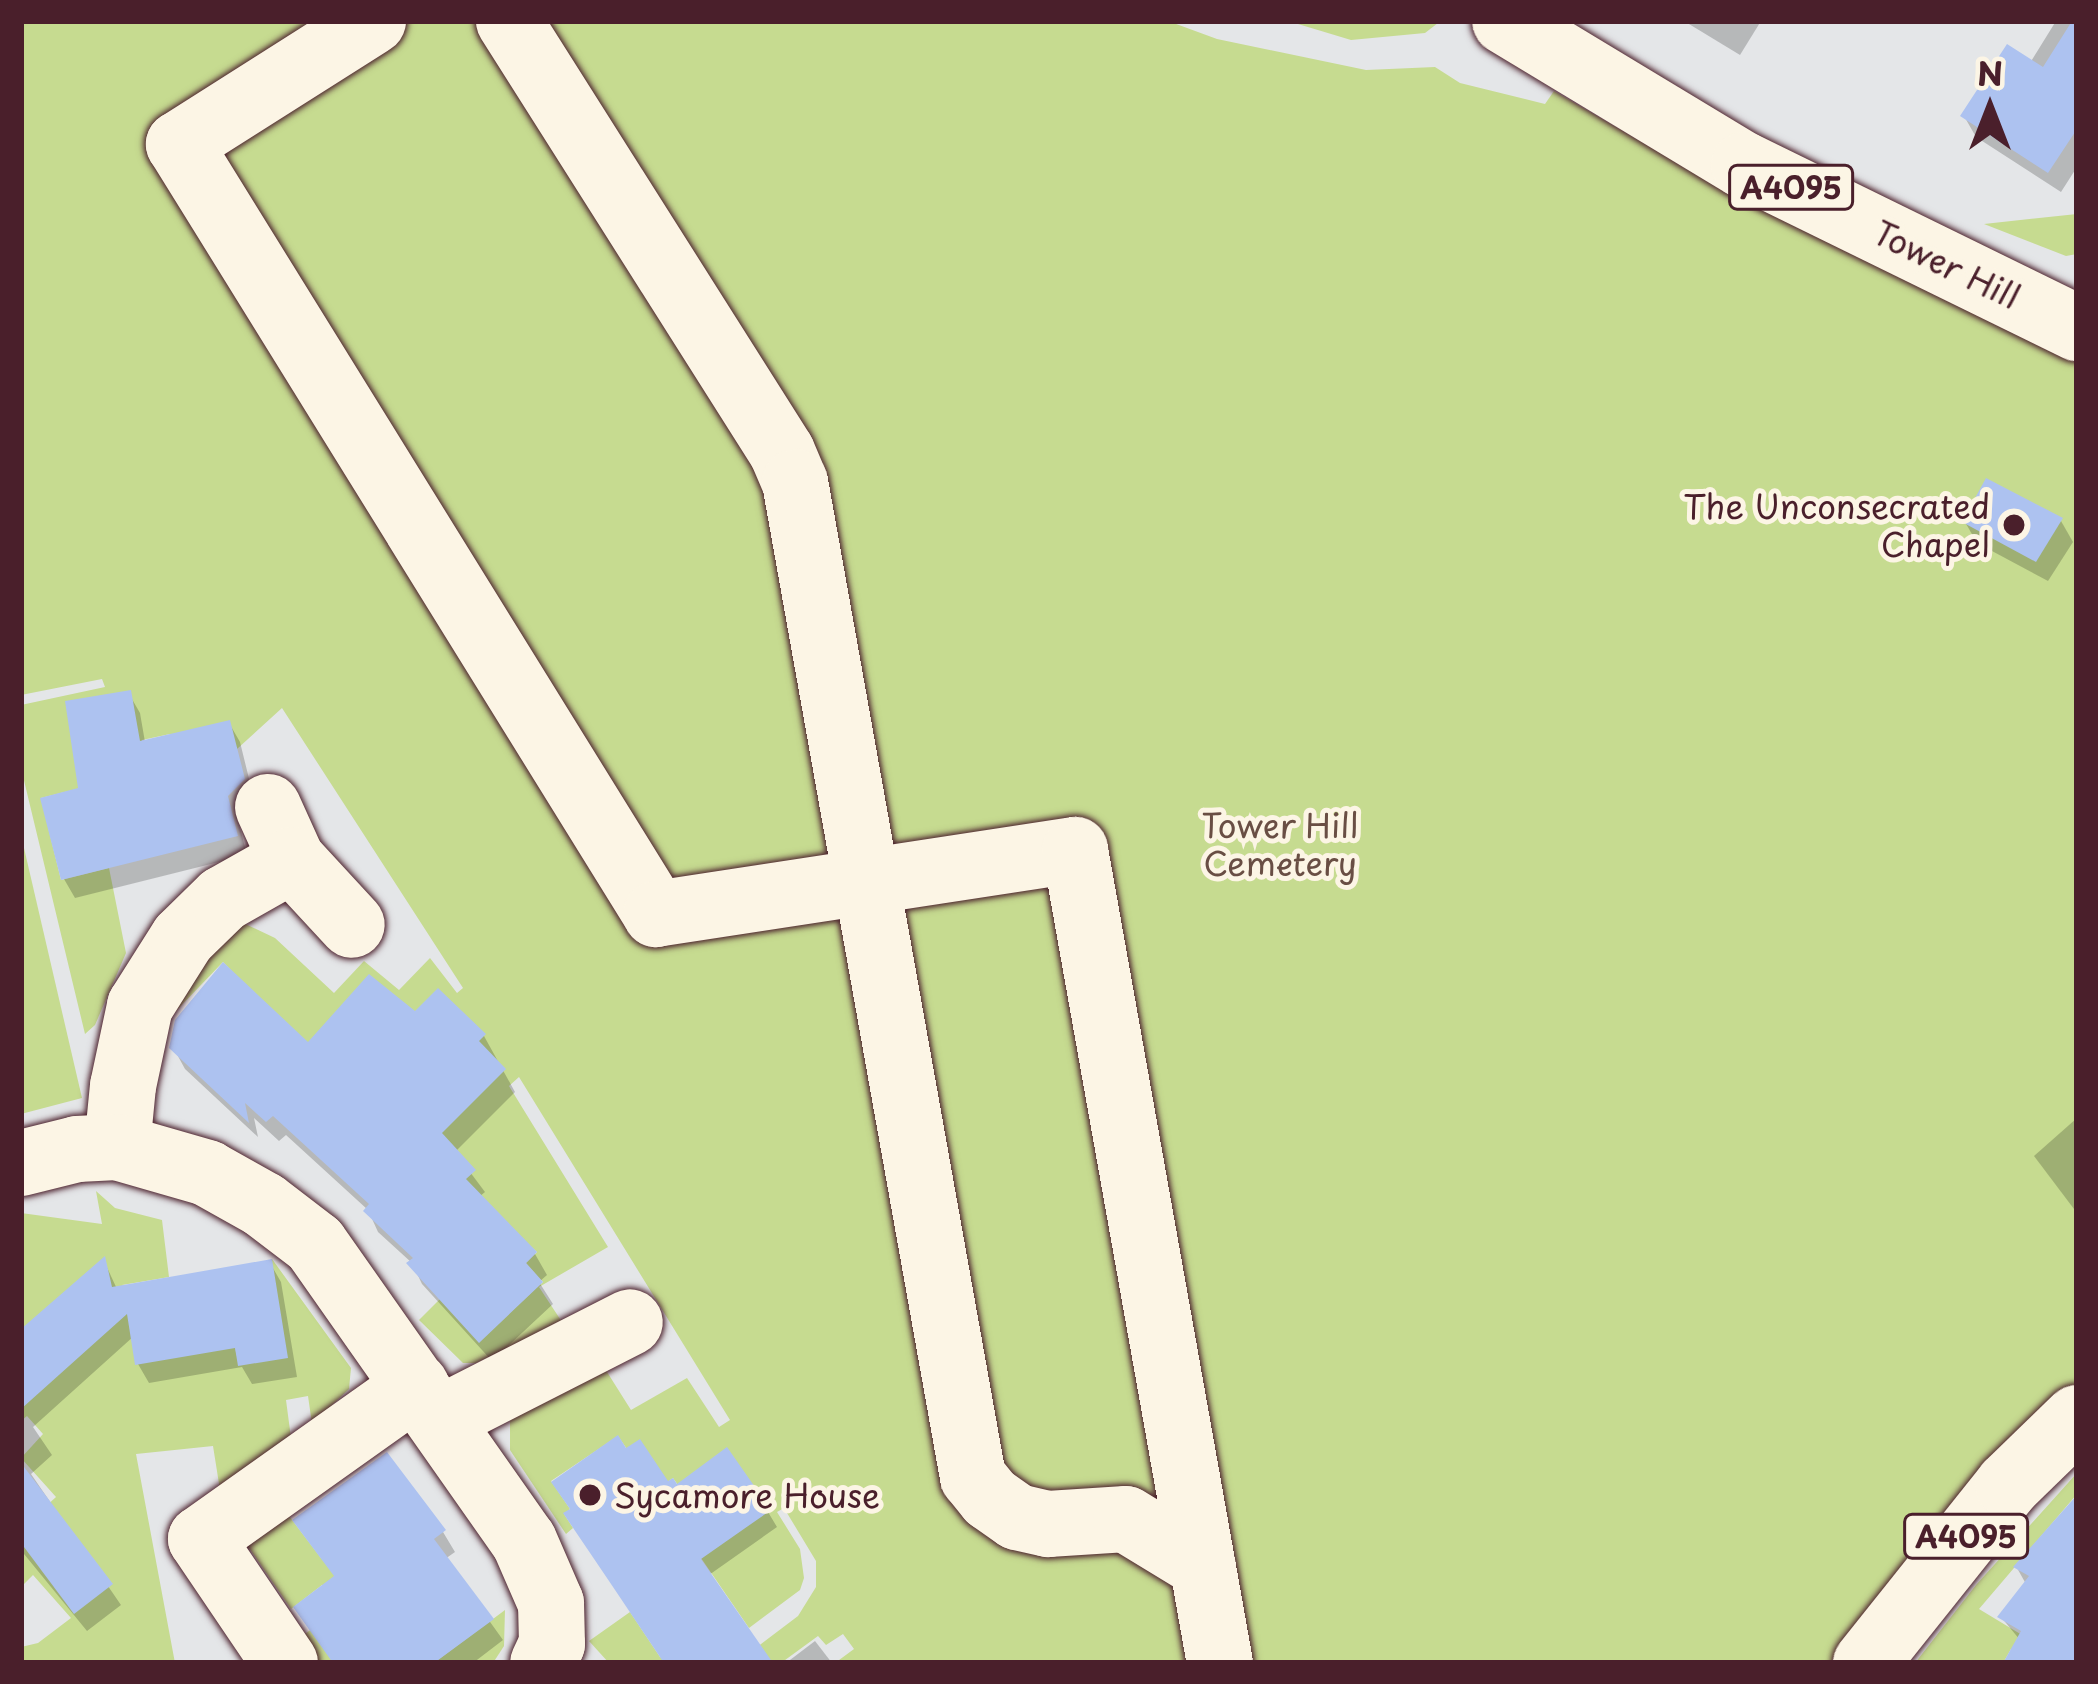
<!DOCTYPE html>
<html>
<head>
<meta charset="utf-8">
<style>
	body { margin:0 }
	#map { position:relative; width:2098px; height:1684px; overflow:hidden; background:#e4e6e8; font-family:"Playpen Sans",sans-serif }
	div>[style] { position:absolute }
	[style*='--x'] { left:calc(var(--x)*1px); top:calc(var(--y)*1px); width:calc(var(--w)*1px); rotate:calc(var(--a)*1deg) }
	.green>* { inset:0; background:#c6db90 }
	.shadow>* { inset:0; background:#0003 }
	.building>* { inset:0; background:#adc2f0 }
	.roads { filter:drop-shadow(0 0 3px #4a1f2b) drop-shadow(0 0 3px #4a1f2b) }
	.minor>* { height:66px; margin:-33px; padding:0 33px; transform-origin:33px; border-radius:33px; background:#fcf5e5 }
	.major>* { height:66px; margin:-33px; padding:0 33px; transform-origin:33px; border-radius:33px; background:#fcf5e5 }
	.dots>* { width:33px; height:33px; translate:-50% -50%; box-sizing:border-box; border:6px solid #fcf5e5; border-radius:50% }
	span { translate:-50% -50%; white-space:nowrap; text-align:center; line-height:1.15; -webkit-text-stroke:10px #fcf5e5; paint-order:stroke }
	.shield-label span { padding:3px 9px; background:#fcf5e5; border:3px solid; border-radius:9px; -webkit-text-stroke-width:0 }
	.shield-label { font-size:30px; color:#4a1f2b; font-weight:700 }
	.street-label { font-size:33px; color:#4a1f2b }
	.poi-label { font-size:33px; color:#4a1f2b }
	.right { translate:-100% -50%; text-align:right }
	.left { translate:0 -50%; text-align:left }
	.park-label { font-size:33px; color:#694e44 }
	.frame { position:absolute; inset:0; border:24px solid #4a1f2b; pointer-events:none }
	.north { position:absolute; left:1930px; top:48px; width:120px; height:120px; -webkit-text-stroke:9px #fcf5e5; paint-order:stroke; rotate:0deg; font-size:33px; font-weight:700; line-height:48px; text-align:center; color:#4a1f2b }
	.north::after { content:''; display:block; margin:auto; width:42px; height:54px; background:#4a1f2b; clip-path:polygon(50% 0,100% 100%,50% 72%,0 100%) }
</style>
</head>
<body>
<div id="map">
	<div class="green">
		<div style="clip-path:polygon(21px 21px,1168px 21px,1217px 39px,1366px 70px,1435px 67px,1460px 83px,1545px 104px,1554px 91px,1664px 155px,2077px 363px,2077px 1382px,1985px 1473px,1830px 1663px,835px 1663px,854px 1649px,843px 1634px,826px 1645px,818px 1636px,781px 1663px,736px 1663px,798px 1616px,816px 1587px,816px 1561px,784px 1508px,777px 1512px,800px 1549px,804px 1578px,800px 1590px,749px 1628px,701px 1558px,720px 1545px,673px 1478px,655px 1490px,618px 1436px,551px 1481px,570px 1509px,564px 1514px,573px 1528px,566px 1534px,510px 1450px,510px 1416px,602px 1364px,631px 1410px,687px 1378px,719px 1427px,730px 1420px,519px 1077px,509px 1086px,608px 1247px,539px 1287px,562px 1322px,476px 1363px,463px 1363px,419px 1320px,443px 1296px,479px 1342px,543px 1282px,526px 1263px,537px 1252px,321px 1064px,223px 962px,154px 1034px,164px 1002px,241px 922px,275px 938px,334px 993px,364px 961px,399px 990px,430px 958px,457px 993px,463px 988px,282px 708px,237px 749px,170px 734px,142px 740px,143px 748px,93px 785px,41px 798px,61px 880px,109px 868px,126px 953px,95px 1025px,85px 1034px,21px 768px,21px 705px,105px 687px,102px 679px,21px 695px)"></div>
		<div style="clip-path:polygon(1288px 21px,1438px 21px,1438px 23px,1425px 33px,1351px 40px)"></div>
		<div style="clip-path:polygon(2077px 214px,2077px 254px,2066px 256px,1984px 224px)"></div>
		<div style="clip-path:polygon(21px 835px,82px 1098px,21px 1114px)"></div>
		<div style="clip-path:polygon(96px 1191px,115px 1208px,162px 1220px,169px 1277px,122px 1285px,235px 1348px,239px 1365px,272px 1259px,351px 1368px,349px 1389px,312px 1424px,308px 1396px,286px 1400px,291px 1438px,220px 1490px,213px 1446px,136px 1454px,175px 1663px,21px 1663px,21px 1647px,38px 1643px,71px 1618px,33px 1575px,21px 1587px,21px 1529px,56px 1497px,21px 1458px,43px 1434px,27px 1416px,21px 1421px,21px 1213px,102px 1224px)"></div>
		<div style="clip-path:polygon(2077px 1473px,2077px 1494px,1979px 1609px,2068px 1663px,2011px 1649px,2003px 1663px,1915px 1663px,1976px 1585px)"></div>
		<div style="clip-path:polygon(283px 1508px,321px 1558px,424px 1663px,301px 1663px,288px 1647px,339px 1608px,322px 1585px,291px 1609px,243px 1539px)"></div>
		<div style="clip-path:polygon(505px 1610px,504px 1646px,493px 1663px,434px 1663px)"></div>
		<div style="clip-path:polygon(630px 1612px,660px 1657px,686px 1663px,609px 1663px,589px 1641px)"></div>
	</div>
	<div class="shadow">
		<div style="clip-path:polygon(1684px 21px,1761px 21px,1740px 55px)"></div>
		<div style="clip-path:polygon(2056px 21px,2077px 21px,2077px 167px,2061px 192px,1976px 137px,1964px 116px,2030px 63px)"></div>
		<div style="clip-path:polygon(2061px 521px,2073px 542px,2048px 581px,1977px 543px,1965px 522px)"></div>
		<div style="clip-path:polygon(129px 694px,140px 713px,145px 742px,229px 723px,240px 742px,254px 799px,237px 816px,247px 855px,75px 898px,64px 879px,82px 790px)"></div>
		<div style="clip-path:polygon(415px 1015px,484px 1036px,515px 1092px,455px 1152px,485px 1192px,479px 1197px,535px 1254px,547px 1275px,539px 1282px,553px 1304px,492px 1361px,422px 1284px,412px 1263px,378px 1232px,368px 1210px,286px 1135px,279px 1141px,254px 1118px,258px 1137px,185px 1069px,173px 1047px,308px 1046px)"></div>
		<div style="clip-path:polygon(2077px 1118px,2077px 1213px,2034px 1156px)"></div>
		<div style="clip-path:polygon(104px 1261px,117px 1289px,270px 1263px,281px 1282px,297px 1377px,252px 1384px,242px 1367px,149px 1383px,138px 1364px,134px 1336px,33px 1427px,52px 1455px,31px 1474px,121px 1605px,87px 1631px,24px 1554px,21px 1557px,21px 1333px)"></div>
		<div style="clip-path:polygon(625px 1452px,677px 1489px,726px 1452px,768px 1512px,777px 1527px,709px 1575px,769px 1663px,666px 1663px)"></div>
		<div style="clip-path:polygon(2077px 1499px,2077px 1663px,2006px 1663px,2020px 1640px,2001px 1617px,2026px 1584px,2017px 1568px)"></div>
		<div style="clip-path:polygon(296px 1521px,443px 1532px,455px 1552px,445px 1559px,503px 1640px,473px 1663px,334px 1663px,297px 1608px,336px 1578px)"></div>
		<div style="clip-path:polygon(815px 1641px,832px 1663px,786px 1663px)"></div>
	</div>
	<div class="building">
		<div style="clip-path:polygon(2072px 21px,2077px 21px,2077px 129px,2048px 173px,1960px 116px,2007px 44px,2043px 67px)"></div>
		<div style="clip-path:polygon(1986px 478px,2063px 518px,2036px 562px,1962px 522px)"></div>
		<div style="clip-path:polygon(131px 690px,140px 741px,230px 720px,245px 779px,228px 796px,238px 836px,61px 880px,40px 798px,78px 788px,65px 701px)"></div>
		<div style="clip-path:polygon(223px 962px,308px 1042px,369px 974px,415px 1011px,438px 988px,486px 1034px,479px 1041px,506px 1069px,442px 1133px,476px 1170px,466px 1179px,537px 1252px,526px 1263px,543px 1282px,479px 1343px,406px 1263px,413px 1258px,363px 1211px,369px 1204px,273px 1116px,266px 1122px,245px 1103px,249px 1123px,169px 1048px,175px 1020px)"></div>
		<div style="clip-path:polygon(105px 1256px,112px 1287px,272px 1259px,288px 1358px,238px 1366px,235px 1348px,135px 1365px,127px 1314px,21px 1409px,21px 1329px)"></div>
		<div style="clip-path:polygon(618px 1435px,626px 1448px,640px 1439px,668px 1481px,673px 1478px,677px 1484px,727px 1447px,771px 1510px,701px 1559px,773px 1663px,664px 1663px,609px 1581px,563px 1513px,570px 1509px,551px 1482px)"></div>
		<div style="clip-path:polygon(387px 1452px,446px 1530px,434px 1539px,494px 1619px,434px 1663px,333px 1663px,293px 1607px,334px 1576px,292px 1520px)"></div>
		<div style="clip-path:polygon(21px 1463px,113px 1584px,74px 1614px,21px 1543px)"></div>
		<div style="clip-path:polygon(2077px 1495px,2077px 1663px,2003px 1663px,2021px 1631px,1997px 1617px,2029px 1576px,2013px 1567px)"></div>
	</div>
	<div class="roads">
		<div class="minor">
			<div style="--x:373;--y:21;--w:230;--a:147.6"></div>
			<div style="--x:179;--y:144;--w:906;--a:58.22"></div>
			<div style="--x:656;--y:914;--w:424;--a:-8.7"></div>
			<div style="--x:1075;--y:850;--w:826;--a:79.89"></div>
			<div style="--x:509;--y:21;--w:510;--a:57.65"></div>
			<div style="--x:782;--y:452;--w:33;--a:67"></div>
			<div style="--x:795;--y:482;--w:1011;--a:79.86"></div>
			<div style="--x:973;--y:1477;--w:27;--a:51"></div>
			<div style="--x:990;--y:1498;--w:33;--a:35"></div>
			<div style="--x:1017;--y:1517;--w:32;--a:13"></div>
			<div style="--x:1048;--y:1524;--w:78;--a:-3.7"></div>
			<div style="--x:1126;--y:1519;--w:90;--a:31.4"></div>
			<div style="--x:268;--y:807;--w:58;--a:65.6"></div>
			<div style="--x:117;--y:1147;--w:61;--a:-84.4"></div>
			<div style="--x:123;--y:1086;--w:82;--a:-78"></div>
			<div style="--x:140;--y:1006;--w:80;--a:-57.7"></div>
			<div style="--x:183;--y:938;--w:56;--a:-44.3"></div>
			<div style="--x:223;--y:899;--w:79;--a:-29.5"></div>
			<div style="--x:292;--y:860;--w:88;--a:47.3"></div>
			<div style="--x:21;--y:1163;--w:58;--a:-14"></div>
			<div style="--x:77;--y:1149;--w:40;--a:-2.9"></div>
			<div style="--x:117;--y:1147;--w:94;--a:16.1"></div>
			<div style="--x:207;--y:1173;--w:65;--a:29.3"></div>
			<div style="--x:264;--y:1205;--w:64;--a:37.4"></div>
			<div style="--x:315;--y:1244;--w:363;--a:54.9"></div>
			<div style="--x:524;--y:1541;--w:68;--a:66.5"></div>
			<div style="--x:551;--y:1603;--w:41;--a:88.6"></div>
			<div style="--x:552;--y:1644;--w:21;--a:115"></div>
			<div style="--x:440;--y:1419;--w:213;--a:-27"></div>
			<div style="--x:285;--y:1663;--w:150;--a:-124.1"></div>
			<div style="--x:201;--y:1539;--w:264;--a:-35.4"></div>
		</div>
		<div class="major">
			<div style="--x:1505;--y:21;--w:279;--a:31.1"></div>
			<div style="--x:1744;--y:165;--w:371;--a:26.1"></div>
			<div style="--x:1866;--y:1663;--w:228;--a:-51.4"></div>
			<div style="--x:2008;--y:1485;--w:96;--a:-44.2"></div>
		</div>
	</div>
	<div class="dots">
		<div style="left:2014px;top:525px;background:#4a1f2b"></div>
		<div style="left:590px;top:1495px;background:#4a1f2b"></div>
	</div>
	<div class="shield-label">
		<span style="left:1791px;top:187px">A4095</span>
		<span style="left:1966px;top:1536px">A4095</span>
	</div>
	<div class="street-label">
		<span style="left:1947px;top:264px;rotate:26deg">Tower Hill</span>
	</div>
	<div class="poi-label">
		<span class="right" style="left:1990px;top:525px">The Unconsecrated<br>Chapel</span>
		<span class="left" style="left:614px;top:1495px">Sycamore House</span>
	</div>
	<div class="park-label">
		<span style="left:1280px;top:844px">Tower Hill<br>Cemetery</span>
	</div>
	<div class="frame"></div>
	<div class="north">N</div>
</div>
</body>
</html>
